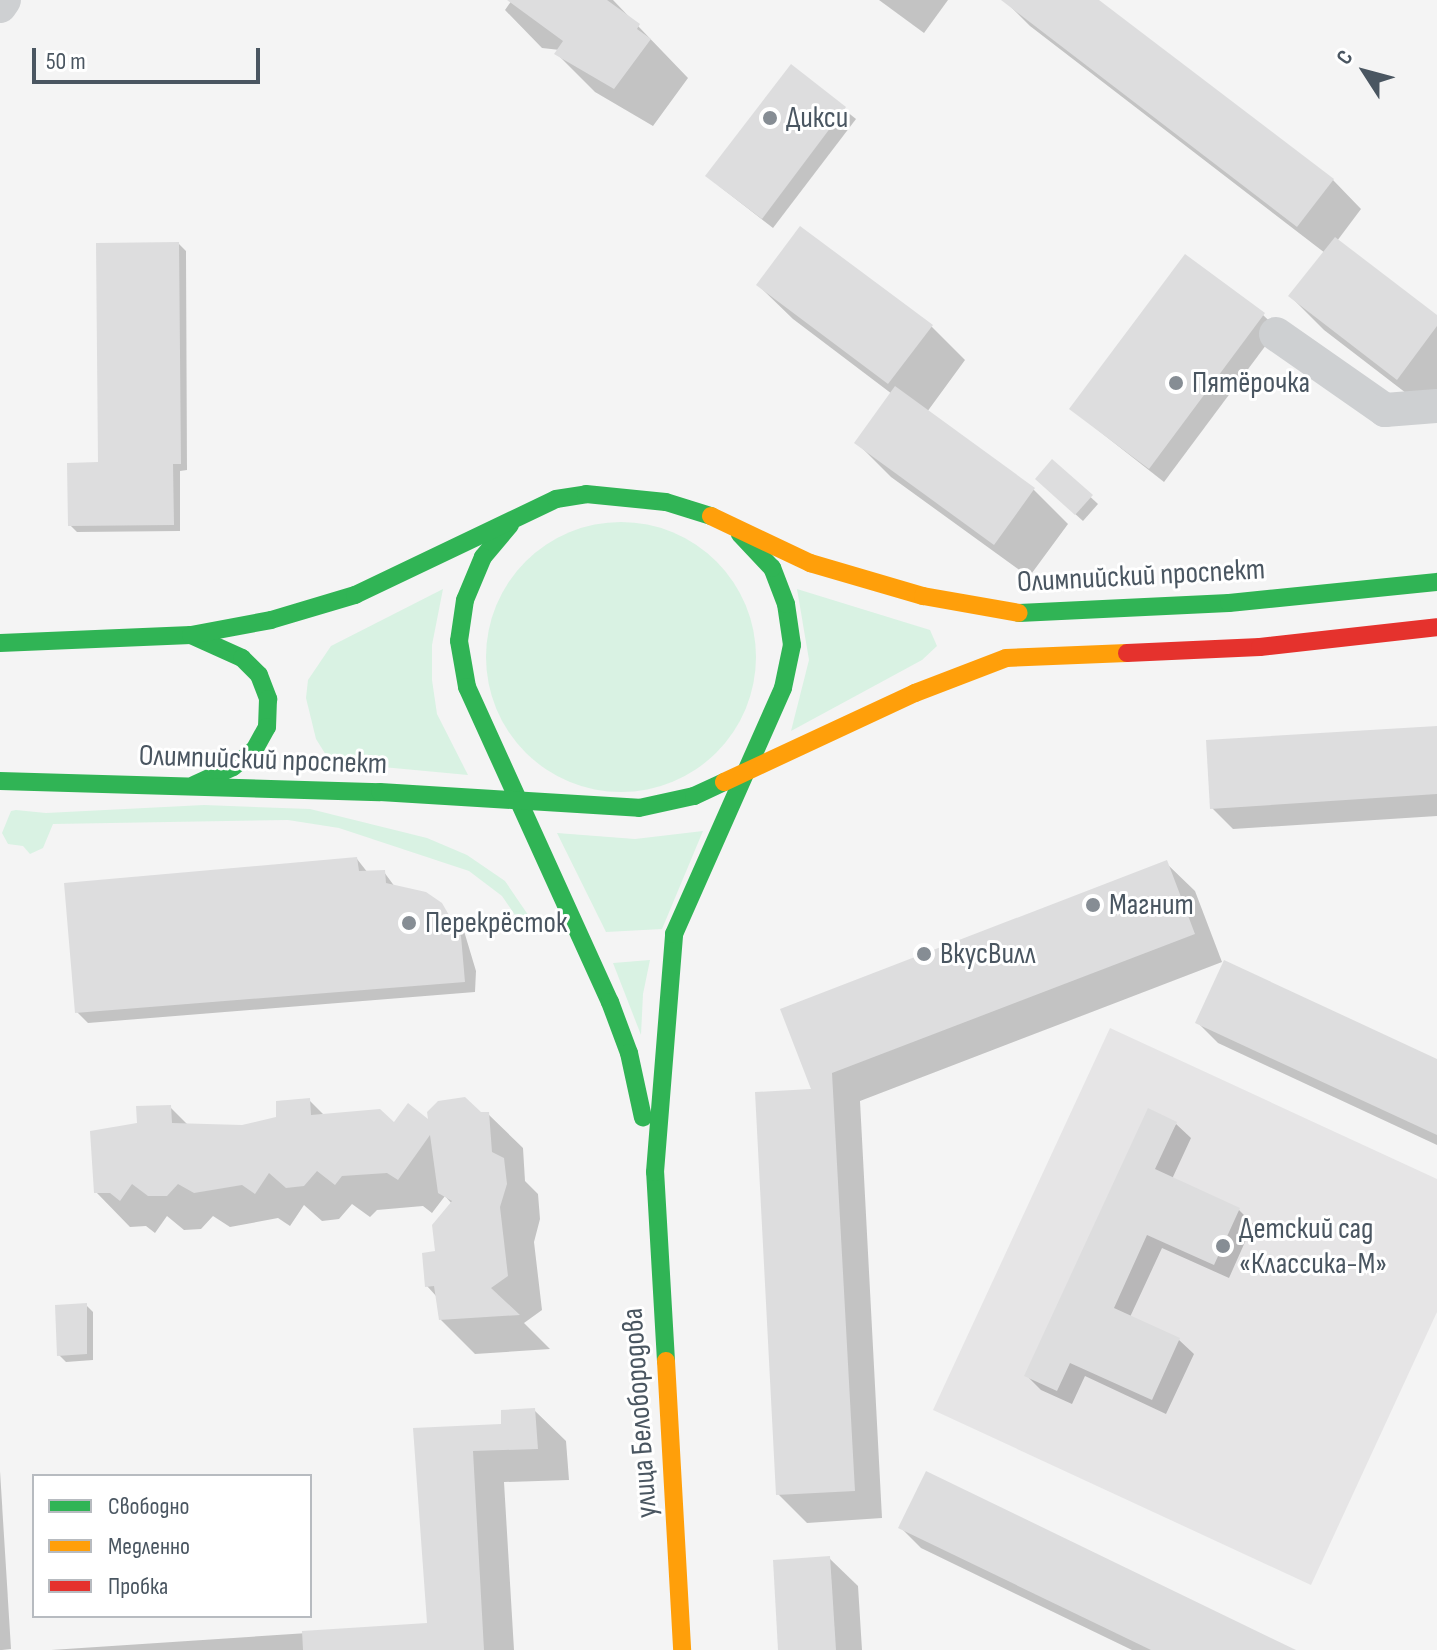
<!DOCTYPE html>
<html>
<head>
<meta charset="utf-8">
<style>
	body { margin:0 }
	#map { position:relative; width:1437px; height:1650px; overflow:hidden; background:#f4f4f4; font-family:"Sofia Sans Condensed",sans-serif }
	div>[style] { position:absolute }
	[style*='--x'] { left:calc(var(--x)*1px); top:calc(var(--y)*1px); width:calc(var(--w)*1px); rotate:calc(var(--a)*1deg) }
	.education>* { inset:0; background:#e6e5e6 }
	.green>* { inset:0; background:#d9f2e3 }
	.round { border-radius:50% }
	.shadow>* { inset:0; background:#0003 }
	.building>* { inset:0; background:#ddddde }
	.street>* { height:34px; margin:-17px; padding:0 17px; transform-origin:17px; border-radius:17px; background:#ced0d2 }
	.fast>* { height:18px; margin:-9px; padding:0 9px; transform-origin:9px; border-radius:9px; background:#30b455 }
	.slow>* { height:18px; margin:-9px; padding:0 9px; transform-origin:9px; border-radius:9px; background:#ff9f0a }
	.jam>* { height:18px; margin:-9px; padding:0 9px; transform-origin:9px; border-radius:9px; background:#e5322d }
	.dots>* { width:22px; height:22px; translate:-50% -50%; box-sizing:border-box; border:4px solid #fff; border-radius:50% }
	span { translate:-50% -50%; white-space:nowrap; text-align:center; line-height:1.15; -webkit-text-stroke:6px #fff; paint-order:stroke }
	.poi-label { font-size:30px; color:#4a5661 }
	.left { translate:0 -50%; text-align:left }
	.street-label { font-size:30px; color:#4a5661 }
	.legend { position:absolute; left:32px; top:1474px; width:280px; height:144px; box-sizing:border-box; background:#fff; border:2px solid #b7bbc0; margin:0; padding:10px 14px; list-style:none; font-size:24px; color:#4a5661 }
	.legend li { display:flex; align-items:center; gap:16px; height:40px }
	.legend b { width:40px; border:2px solid #b7bbc0 }
	.north { position:absolute; left:1325px; top:32px; width:80px; height:80px; -webkit-text-stroke:6px #fff; paint-order:stroke; rotate:306deg; font-size:22px; font-weight:700; line-height:32px; text-align:center; color:#4a5661 }
	.north::after { content:''; display:block; margin:auto; width:28px; height:36px; background:#4a5661; clip-path:polygon(50% 0,100% 100%,50% 72%,0 100%) }
	.scale { position:absolute; left:32px; top:48px; width:228px; height:36px; box-sizing:border-box; border:4px solid #4a5661; border-top:0; padding-left:10px; font-size:24px; line-height:28px; white-space:nowrap; color:#4a5661; -webkit-text-stroke:6px #fff; paint-order:stroke }
</style>
</head>
<body>
<div id="map">
	<div class="education">
		<div style="clip-path:polygon(1110px 1028px,1437px 1179px,1437px 1312px,1311px 1585px,933px 1410px)"></div>
	</div>
	<div class="green">
		<div class="round" style="left:486px;top:522px;width:270px;height:270px"></div>
		<div style="clip-path:polygon(443px 589px,432px 645px,432px 680px,437px 714px,468px 775px,340px 763px,326px 755px,316px 739px,306px 698px,308px 680px,331px 646px)"></div>
		<div style="clip-path:polygon(797px 589px,930px 630px,937px 646px,922px 660px,791px 731px,809px 660px)"></div>
		<div style="clip-path:polygon(204px 805px,310px 809px,427px 838px,467px 855px,505px 881px,537px 928px,526px 931px,502px 896px,469px 871px,339px 828px,288px 820px,53px 824px,43px 848px,30px 854px,23px 846px,8px 844px,2px 833px,11px 811px,16px 810px,46px 813px)"></div>
		<div style="clip-path:polygon(703px 831px,662px 929px,606px 932px,557px 833px,635px 839px)"></div>
		<div style="clip-path:polygon(650px 960px,643px 994px,641px 1035px,613px 963px)"></div>
	</div>
	<div class="shadow">
		<div style="clip-path:polygon(512px 0,613px 0,688px 78px,653px 126px,595px 92px,557px 54px,560px 50px,542px 48px,505px 10px)"></div>
		<div style="clip-path:polygon(879px 0,948px 0,924px 33px)"></div>
		<div style="clip-path:polygon(1004px 0,1096px 0,1333px 180px,1361px 209px,1337px 241px,1437px 317px,1437px 406px,1432px 413px,1324px 330px,1290px 296px,1325px 253px,1030px 26px)"></div>
		<div style="clip-path:polygon(791px 67px,856px 119px,773px 228px,719px 186px)"></div>
		<div style="clip-path:polygon(179px 244px,186px 251px,187px 470px,180px 471px,180px 531px,77px 532px,70px 525px,100px 464px)"></div>
		<div style="clip-path:polygon(758px 285px,931px 326px,965px 360px,927px 412px,1034px 490px,1068px 524px,1029px 577px,891px 477px,856px 442px,892px 394px,793px 319px)"></div>
		<div style="clip-path:polygon(1263px 315px,1278px 329px,1164px 482px,1071px 409px)"></div>
		<div style="clip-path:polygon(1053px 462px,1098px 504px,1083px 521px,1044px 486px)"></div>
		<div style="clip-path:polygon(1437px 728px,1437px 816px,1233px 829px,1212px 808px)"></div>
		<div style="clip-path:polygon(357px 859px,368px 873px,384px 872px,395px 887px,425px 894px,464px 931px,476px 971px,475px 992px,88px 1023px,77px 1012px)"></div>
		<div style="clip-path:polygon(1166px 863px,1195px 891px,1222px 962px,860px 1101px,882px 1518px,807px 1523px,778px 1494px,814px 1091px,783px 1010px)"></div>
		<div style="clip-path:polygon(1197px 1022px,1437px 1061px,1437px 1145px,1218px 1043px)"></div>
		<div style="clip-path:polygon(309px 1100px,325px 1116px,395px 1125px,488px 1114px,523px 1148px,525px 1181px,538px 1194px,540px 1219px,534px 1242px,542px 1310px,524px 1323px,550px 1349px,475px 1354px,441px 1320px,437px 1297px,427px 1286px,452px 1204px,445px 1196px,432px 1213px,423px 1206px,377px 1210px,370px 1217px,352px 1204px,339px 1219px,322px 1221px,304px 1205px,290px 1226px,278px 1218px,230px 1227px,213px 1216px,201px 1229px,184px 1230px,167px 1216px,155px 1233px,146px 1226px,130px 1227px,96px 1192px,139px 1125px,170px 1107px,188px 1125px,242px 1127px,278px 1119px)"></div>
		<div style="clip-path:polygon(1176px 1124px,1191px 1138px,1172px 1179px,1239px 1210px,1253px 1224px,1229px 1278px,1162px 1248px,1130px 1317px,1179px 1340px,1194px 1354px,1166px 1414px,1085px 1376px,1072px 1404px,1041px 1390px,1027px 1376px)"></div>
		<div style="clip-path:polygon(86px 1305px,93px 1312px,93px 1360px,66px 1362px,59px 1355px)"></div>
		<div style="clip-path:polygon(534px 1410px,566px 1441px,569px 1480px,504px 1482px,514px 1650px,51px 1650px,430px 1625px,415px 1430px,503px 1426px)"></div>
		<div style="clip-path:polygon(0 1471px,11px 1649px,2px 1650px,0 1650px)"></div>
		<div style="clip-path:polygon(900px 1527px,1292px 1650px,1132px 1650px,921px 1548px)"></div>
		<div style="clip-path:polygon(829px 1558px,858px 1586px,862px 1650px,780px 1650px)"></div>
	</div>
	<div class="building">
		<div style="clip-path:polygon(507px 0,607px 0,640px 24px,637px 29px,651px 39px,614px 89px,554px 54px,563px 41px)"></div>
		<div style="clip-path:polygon(1001px 0,1099px 0,1334px 179px,1297px 227px)"></div>
		<div style="clip-path:polygon(791px 64px,846px 107px,762px 219px,705px 176px)"></div>
		<div style="clip-path:polygon(800px 226px,933px 325px,888px 384px,756px 285px)"></div>
		<div style="clip-path:polygon(1335px 237px,1437px 315px,1437px 326px,1397px 380px,1288px 296px)"></div>
		<div style="clip-path:polygon(179px 242px,181px 464px,173px 464px,174px 525px,68px 526px,67px 463px,98px 462px,96px 243px)"></div>
		<div style="clip-path:polygon(1185px 254px,1265px 313px,1149px 469px,1069px 409px)"></div>
		<div style="clip-path:polygon(895px 386px,1035px 488px,994px 545px,854px 443px)"></div>
		<div style="clip-path:polygon(1052px 459px,1093px 495px,1075px 515px,1035px 479px)"></div>
		<div style="clip-path:polygon(1437px 726px,1437px 794px,1210px 809px,1206px 740px)"></div>
		<div style="clip-path:polygon(357px 857px,359px 871px,385px 870px,386px 883px,426px 892px,442px 903px,461px 936px,465px 982px,75px 1013px,64px 883px)"></div>
		<div style="clip-path:polygon(1167px 860px,1195px 934px,832px 1073px,855px 1491px,776px 1495px,755px 1092px,811px 1089px,780px 1009px)"></div>
		<div style="clip-path:polygon(1224px 960px,1437px 1059px,1437px 1135px,1195px 1023px)"></div>
		<div style="clip-path:polygon(465px 1097px,481px 1112px,489px 1112px,492px 1152px,504px 1158px,507px 1184px,500px 1207px,508px 1276px,491px 1288px,520px 1315px,439px 1320px,434px 1286px,425px 1287px,422px 1253px,435px 1251px,432px 1225px,452px 1201px,438px 1193px,430px 1135px,398px 1180px,387px 1173px,342px 1176px,335px 1185px,317px 1171px,304px 1186px,286px 1188px,269px 1173px,255px 1194px,242px 1185px,194px 1193px,178px 1184px,167px 1196px,148px 1196px,132px 1184px,120px 1201px,110px 1193px,94px 1193px,90px 1131px,137px 1123px,136px 1106px,171px 1105px,172px 1123px,242px 1125px,276px 1117px,276px 1101px,310px 1098px,311px 1115px,380px 1109px,394px 1122px,408px 1103px,428px 1119px,427px 1112px,438px 1101px)"></div>
		<div style="clip-path:polygon(1148px 1108px,1177px 1122px,1155px 1169px,1240px 1208px,1214px 1265px,1147px 1235px,1114px 1308px,1180px 1338px,1152px 1400px,1070px 1363px,1057px 1391px,1024px 1376px)"></div>
		<div style="clip-path:polygon(87px 1303px,87px 1354px,57px 1356px,55px 1305px)"></div>
		<div style="clip-path:polygon(535px 1408px,538px 1449px,473px 1451px,484px 1650px,303px 1650px,302px 1631px,427px 1623px,413px 1428px,501px 1424px,501px 1410px)"></div>
		<div style="clip-path:polygon(926px 1471px,1296px 1650px,1151px 1650px,898px 1528px)"></div>
		<div style="clip-path:polygon(830px 1556px,836px 1650px,778px 1650px,773px 1560px)"></div>
	</div>
	<div class="street">
		<div style="--x:0;--y:6;--w:7;--a:-56"></div>
		<div style="--x:1276;--y:334;--w:133;--a:34.9"></div>
		<div style="--x:1385;--y:410;--w:52;--a:-4.4"></div>
	</div>
	<div class="fast">
		<div style="--x:510;--y:525;--w:42;--a:130.2"></div>
		<div style="--x:483;--y:557;--w:47;--a:112.7"></div>
		<div style="--x:465;--y:600;--w:41;--a:98.3"></div>
		<div style="--x:459;--y:641;--w:47;--a:80.1"></div>
		<div style="--x:467;--y:687;--w:346;--a:65.6"></div>
		<div style="--x:610;--y:1002;--w:54;--a:69.6"></div>
		<div style="--x:629;--y:1053;--w:66;--a:77.8"></div>
		<div style="--x:1019;--y:613;--w:210;--a:-2.7"></div>
		<div style="--x:1229;--y:603;--w:209;--a:-5.8"></div>
		<div style="--x:191;--y:635;--w:56;--a:24.3"></div>
		<div style="--x:242;--y:658;--w:24;--a:45"></div>
		<div style="--x:259;--y:675;--w:26;--a:69"></div>
		<div style="--x:268;--y:699;--w:28;--a:92"></div>
		<div style="--x:267;--y:727;--w:26;--a:119"></div>
		<div style="--x:254;--y:750;--w:27;--a:141"></div>
		<div style="--x:233;--y:767;--w:43;--a:155.2"></div>
		<div style="--x:0;--y:643;--w:191;--a:-2.4"></div>
		<div style="--x:191;--y:635;--w:81;--a:-10.6"></div>
		<div style="--x:271;--y:620;--w:88;--a:-16.6"></div>
		<div style="--x:355;--y:595;--w:223;--a:-25.5"></div>
		<div style="--x:556;--y:499;--w:30;--a:-9"></div>
		<div style="--x:586;--y:494;--w:80;--a:5.7"></div>
		<div style="--x:666;--y:502;--w:47;--a:17.3"></div>
		<div style="--x:0;--y:781;--w:380;--a:1.7"></div>
		<div style="--x:380;--y:792;--w:259;--a:3.5"></div>
		<div style="--x:639;--y:808;--w:56;--a:-12.3"></div>
		<div style="--x:694;--y:796;--w:33;--a:-25"></div>
		<div style="--x:666;--y:1361;--w:189;--a:-93.3"></div>
		<div style="--x:655;--y:1172;--w:239;--a:-85.4"></div>
		<div style="--x:674;--y:934;--w:269;--a:-66.1"></div>
		<div style="--x:783;--y:688;--w:44;--a:-78.2"></div>
		<div style="--x:792;--y:645;--w:41;--a:-98.3"></div>
		<div style="--x:786;--y:604;--w:39;--a:-111"></div>
		<div style="--x:772;--y:568;--w:47;--a:-133.3"></div>
	</div>
	<div class="slow">
		<div style="--x:711;--y:516;--w:110;--a:25.4"></div>
		<div style="--x:810;--y:563;--w:118;--a:16.3"></div>
		<div style="--x:923;--y:596;--w:97;--a:10"></div>
		<div style="--x:724;--y:782;--w:211;--a:-25"></div>
		<div style="--x:915;--y:693;--w:97;--a:-21"></div>
		<div style="--x:1006;--y:658;--w:121;--a:-2.4"></div>
		<div style="--x:666;--y:1361;--w:289;--a:86.8"></div>
	</div>
	<div class="jam">
		<div style="--x:1127;--y:653;--w:133;--a:-2.6"></div>
		<div style="--x:1260;--y:647;--w:178;--a:-6.4"></div>
	</div>
	<div class="dots">
		<div style="left:770px;top:118px;background:#868d94"></div>
		<div style="left:1176px;top:383px;background:#868d94"></div>
		<div style="left:1093px;top:905px;background:#868d94"></div>
		<div style="left:409px;top:923px;background:#868d94"></div>
		<div style="left:924px;top:954px;background:#868d94"></div>
		<div style="left:1223px;top:1246px;background:#868d94"></div>
	</div>
	<div class="poi-label">
		<span class="left" style="left:786px;top:118px">Дикси</span>
		<span class="left" style="left:1192px;top:383px">Пятёрочка</span>
		<span class="left" style="left:1109px;top:905px">Магнит</span>
		<span class="left" style="left:425px;top:923px">Перекрёсток</span>
		<span class="left" style="left:940px;top:954px">ВкусВилл</span>
		<span class="left" style="left:1239px;top:1246px">Детский сад<br>«Классика-М»</span>
	</div>
	<div class="street-label">
		<span style="left:1141px;top:576px;rotate:-3deg">Олимпийский проспект</span>
		<span style="left:263px;top:760px;rotate:2deg">Олимпийский проспект</span>
		<span style="left:640px;top:1413px;rotate:-94deg">улица Белобородова</span>
	</div>
	<ul class="legend">
	<li><b style="height:10px;background:#30b455"></b>Свободно</li>
	<li><b style="height:10px;background:#ff9f0a"></b>Медленно</li>
	<li><b style="height:10px;background:#e5322d"></b>Пробка</li>
	</ul>
	<div class="north">С</div>
	<div class="scale">50 m</div>
</div>
</body>
</html>
